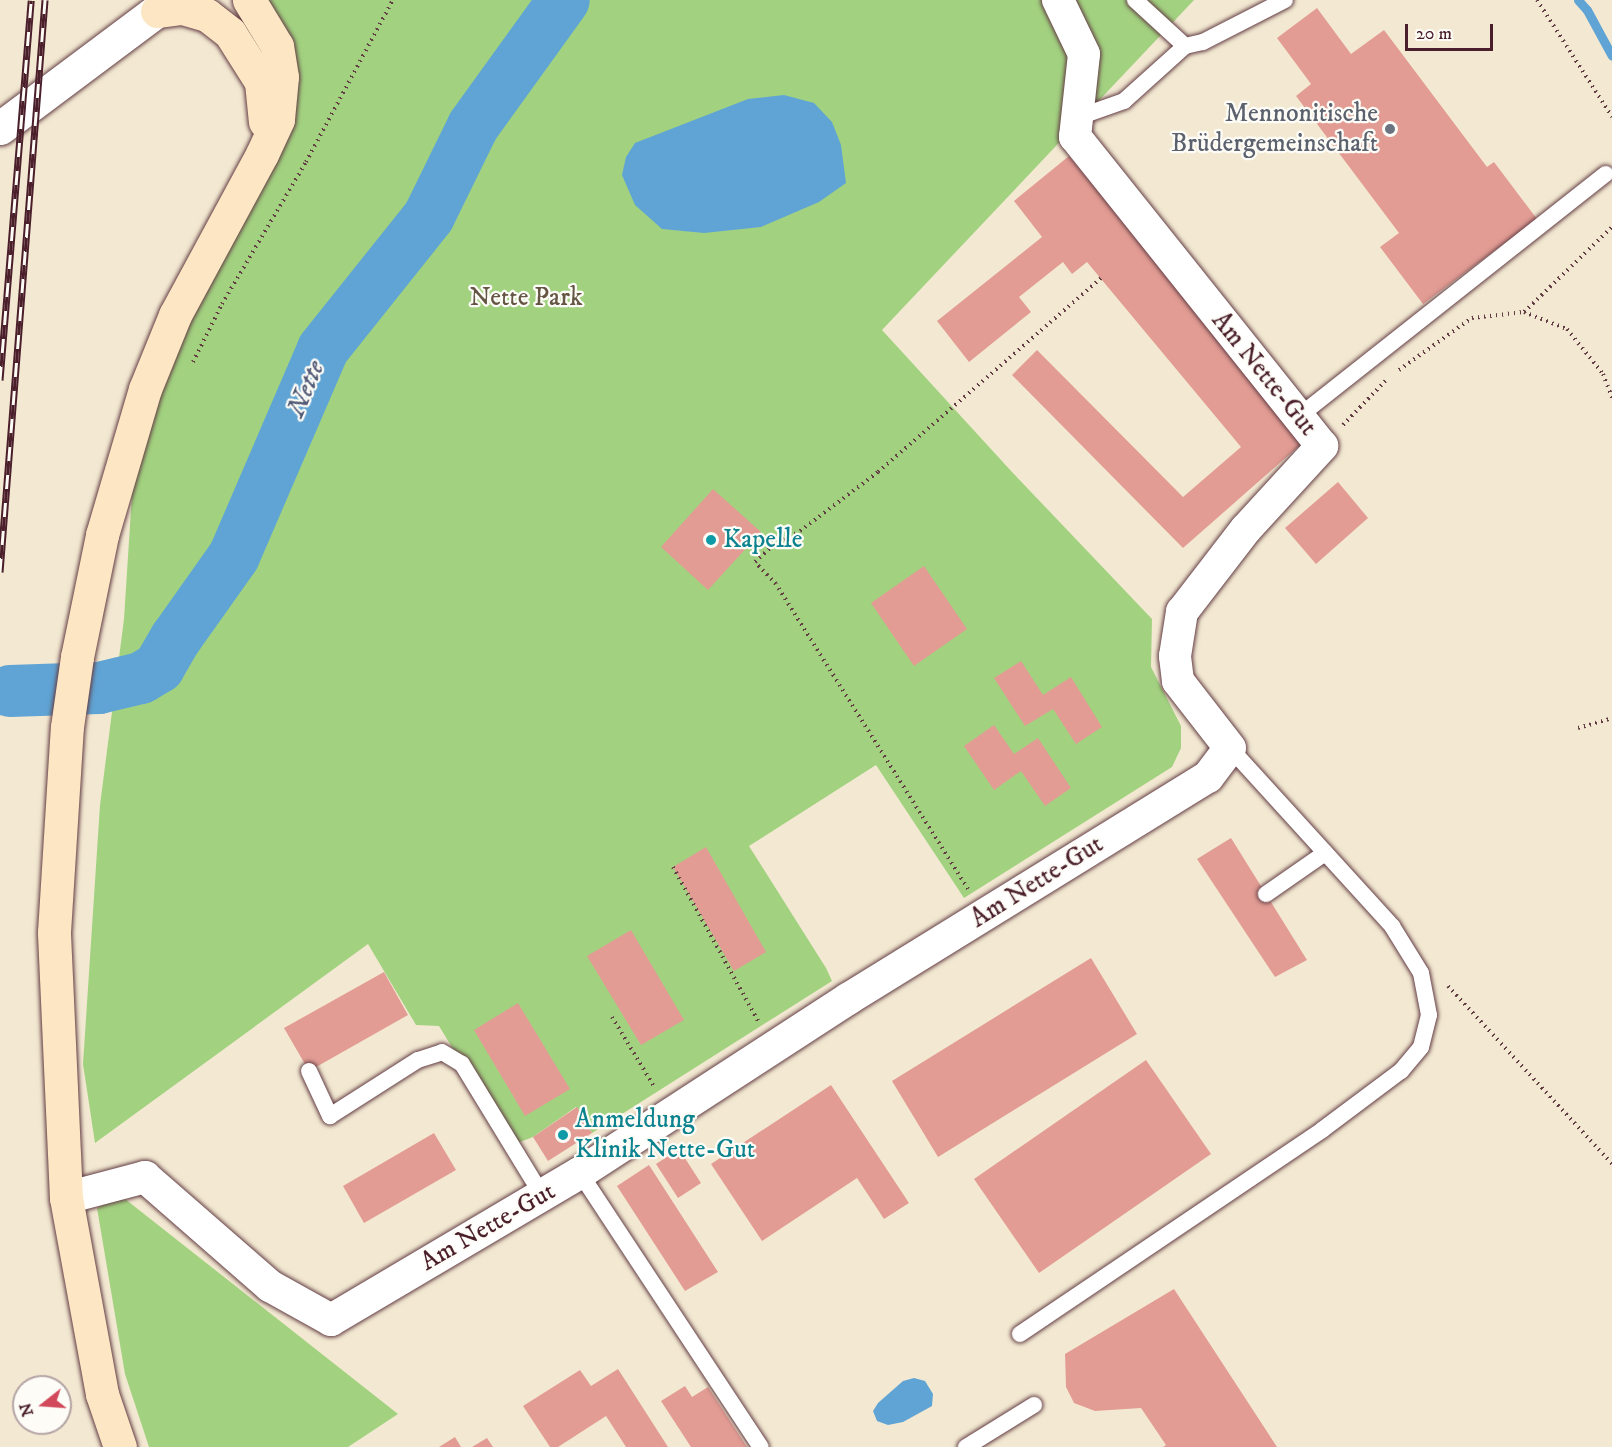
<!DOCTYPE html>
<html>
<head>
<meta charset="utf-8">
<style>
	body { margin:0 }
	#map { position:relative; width:1612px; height:1447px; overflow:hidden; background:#f3e9d2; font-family:"IM FELL DW Pica",serif }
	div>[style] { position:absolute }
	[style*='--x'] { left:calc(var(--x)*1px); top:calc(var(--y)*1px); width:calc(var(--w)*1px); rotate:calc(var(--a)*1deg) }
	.green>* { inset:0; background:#a2d280 }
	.water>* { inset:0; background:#5fa4d4 }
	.stream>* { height:9px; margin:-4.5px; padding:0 4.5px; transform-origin:4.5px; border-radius:4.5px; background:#5fa4d4 }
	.river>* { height:52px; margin:-26px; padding:0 26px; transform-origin:26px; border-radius:26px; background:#5fa4d4 }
	.building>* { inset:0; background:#e29c94 }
	.path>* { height:4px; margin-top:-2px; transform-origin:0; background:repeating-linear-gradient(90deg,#633d44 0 1.5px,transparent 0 6px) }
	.roads { filter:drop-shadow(0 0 2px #633d44) drop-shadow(0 0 2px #633d44) }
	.service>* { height:16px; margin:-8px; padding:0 8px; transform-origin:8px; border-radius:8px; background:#fff }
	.minor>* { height:32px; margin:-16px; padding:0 16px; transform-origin:16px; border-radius:16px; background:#fff }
	.tertiary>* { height:33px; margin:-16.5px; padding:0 16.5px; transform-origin:16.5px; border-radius:16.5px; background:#fff }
	.secondary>* { height:33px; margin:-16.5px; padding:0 16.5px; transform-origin:16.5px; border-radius:16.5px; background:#fce6c4 }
	.rail>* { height:7px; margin-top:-3.5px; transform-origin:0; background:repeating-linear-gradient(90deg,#fdfcf7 0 14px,#4a1f2b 0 28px); box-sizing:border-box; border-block:2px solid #4a1f2b }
	.dots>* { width:16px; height:16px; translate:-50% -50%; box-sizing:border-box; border:3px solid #fdfcf7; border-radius:50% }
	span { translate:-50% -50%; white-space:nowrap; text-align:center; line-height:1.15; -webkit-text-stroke:4.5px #fdfcf7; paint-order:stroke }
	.worship-label { font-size:26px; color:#5b616d }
	.right { translate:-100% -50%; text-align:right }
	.park-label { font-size:26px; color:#645544 }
	.street-label { font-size:26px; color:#4a1f2b }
	.culture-label { font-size:26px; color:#0d838f }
	.left { translate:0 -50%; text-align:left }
	.water-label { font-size:27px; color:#535b77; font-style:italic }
	.north { position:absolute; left:12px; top:1375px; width:60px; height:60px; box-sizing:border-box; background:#fdfcf7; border:2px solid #b5a4a5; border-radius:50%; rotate:253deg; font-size:16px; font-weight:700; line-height:24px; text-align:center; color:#4a1f2b }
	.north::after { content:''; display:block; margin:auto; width:21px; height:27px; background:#d1495b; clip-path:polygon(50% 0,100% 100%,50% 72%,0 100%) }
	.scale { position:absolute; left:1405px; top:24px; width:88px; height:27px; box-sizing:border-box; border:3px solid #4a1f2b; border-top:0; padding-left:8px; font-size:18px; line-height:21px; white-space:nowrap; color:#4a1f2b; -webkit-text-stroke:4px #fdfcf7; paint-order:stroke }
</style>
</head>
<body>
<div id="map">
	<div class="green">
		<div style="clip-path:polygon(261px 0,1194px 0,882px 330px,1012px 472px,1152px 619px,1151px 667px,1181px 726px,1181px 748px,1172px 767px,964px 898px,876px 765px,749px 846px,826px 968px,832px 981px,592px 1133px,576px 1107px,533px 1137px,512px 1145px,439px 1026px,416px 1025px,368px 944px,95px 1143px,83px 1064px,100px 805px,124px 619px,135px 447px,198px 272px,286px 121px)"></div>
		<div style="clip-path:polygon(120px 1195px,398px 1414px,348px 1447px,149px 1447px,125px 1374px,97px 1208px)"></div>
	</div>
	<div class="water">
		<div style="clip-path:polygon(784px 95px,814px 103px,832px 122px,841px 145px,846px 183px,819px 202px,761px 227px,704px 233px,662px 229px,635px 205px,622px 175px,626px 157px,635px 143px,748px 99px)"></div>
		<div style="clip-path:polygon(914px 1378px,925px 1381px,933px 1394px,932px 1406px,903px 1422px,888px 1425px,877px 1421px,873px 1411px,878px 1403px,903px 1381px)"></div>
	</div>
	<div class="stream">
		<div style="--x:1578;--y:0;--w:13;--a:48"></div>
		<div style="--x:1587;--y:10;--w:52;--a:61.5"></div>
	</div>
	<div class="river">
		<div style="--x:10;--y:691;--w:89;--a:-1.9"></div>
		<div style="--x:99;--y:688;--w:43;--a:-13.4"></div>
		<div style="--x:141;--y:678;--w:21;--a:-31"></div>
		<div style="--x:159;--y:667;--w:34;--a:-60"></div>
		<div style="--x:176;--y:638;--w:100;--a:-54.7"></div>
		<div style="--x:234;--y:556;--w:225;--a:-66.7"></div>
		<div style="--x:323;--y:349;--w:170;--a:-51.4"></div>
		<div style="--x:429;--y:216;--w:100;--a:-63.9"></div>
		<div style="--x:473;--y:126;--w:155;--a:-54.2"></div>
	</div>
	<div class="building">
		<div style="clip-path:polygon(1317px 8px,1351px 54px,1384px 30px,1487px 167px,1494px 162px,1537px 219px,1423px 304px,1380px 247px,1399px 233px,1296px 96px,1311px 84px,1277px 38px)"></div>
		<div style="clip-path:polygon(1069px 156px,1306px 440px,1183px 548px,1012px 375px,1037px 350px,1183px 497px,1241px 447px,1087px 262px,1072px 274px,1063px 262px,1019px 297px,1031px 312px,969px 362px,937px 321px,1042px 237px,1014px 201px)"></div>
		<div style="clip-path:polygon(1338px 482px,1368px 518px,1316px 564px,1285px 528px)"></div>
		<div style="clip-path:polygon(713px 489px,761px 532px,708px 590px,661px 547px)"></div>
		<div style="clip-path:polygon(924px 566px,967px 629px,914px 666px,871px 603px)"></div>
		<div style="clip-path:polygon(1021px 661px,1043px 695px,1071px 677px,1102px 727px,1076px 744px,1053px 709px,1025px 726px,994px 678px)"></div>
		<div style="clip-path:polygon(994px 725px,1014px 754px,1038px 738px,1071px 788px,1045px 806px,1021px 771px,994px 790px,964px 746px)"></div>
		<div style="clip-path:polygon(1231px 838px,1307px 960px,1275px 977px,1197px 859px)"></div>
		<div style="clip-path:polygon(706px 847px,766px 952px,734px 971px,673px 867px)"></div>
		<div style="clip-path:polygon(631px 930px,684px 1020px,641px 1045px,587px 956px)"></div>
		<div style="clip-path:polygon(1091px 958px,1137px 1034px,938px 1157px,892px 1081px)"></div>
		<div style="clip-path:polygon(384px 972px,408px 1015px,309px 1071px,284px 1028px)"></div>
		<div style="clip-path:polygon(518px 1003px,570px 1089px,525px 1116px,474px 1030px)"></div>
		<div style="clip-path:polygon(1146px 1060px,1211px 1154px,1039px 1273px,974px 1179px)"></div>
		<div style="clip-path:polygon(831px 1085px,909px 1203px,884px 1219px,857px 1178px,762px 1241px,711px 1164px)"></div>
		<div style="clip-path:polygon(577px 1107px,592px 1133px,548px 1161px,533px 1137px)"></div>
		<div style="clip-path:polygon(434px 1133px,456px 1170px,364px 1223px,343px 1186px)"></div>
		<div style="clip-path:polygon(679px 1149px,701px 1183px,678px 1198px,656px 1164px)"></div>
		<div style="clip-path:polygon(649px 1165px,718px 1272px,685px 1291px,617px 1186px)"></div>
		<div style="clip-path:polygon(1174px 1289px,1277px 1447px,1163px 1447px,1166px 1445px,1141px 1408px,1095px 1411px,1074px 1403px,1066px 1387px,1065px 1354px)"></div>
		<div style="clip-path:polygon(618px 1369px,668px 1447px,626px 1447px,606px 1416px,558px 1447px,550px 1447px,523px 1406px,580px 1370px,591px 1386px)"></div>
		<div style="clip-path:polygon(685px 1386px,692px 1397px,708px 1387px,747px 1447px,691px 1447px,661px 1401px)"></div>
		<div style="clip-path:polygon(455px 1437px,461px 1447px,439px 1447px)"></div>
		<div style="clip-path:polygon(487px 1438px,493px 1447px,472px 1447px)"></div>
	</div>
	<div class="path">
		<div style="--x:1537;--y:0;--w:139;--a:57.3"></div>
		<div style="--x:1524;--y:312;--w:122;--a:-44"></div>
		<div style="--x:193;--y:362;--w:65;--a:-63.4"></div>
		<div style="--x:222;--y:304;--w:165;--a:-59.4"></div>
		<div style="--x:306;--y:162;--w:184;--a:-61.8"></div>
		<div style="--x:1399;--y:370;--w:90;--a:-35.5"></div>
		<div style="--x:1472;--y:318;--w:52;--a:-6.6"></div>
		<div style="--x:1524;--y:312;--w:46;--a:21.6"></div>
		<div style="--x:1567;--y:329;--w:58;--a:51.3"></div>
		<div style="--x:1603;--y:374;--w:26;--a:69"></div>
		<div style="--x:1343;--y:425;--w:65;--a:-46.2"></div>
		<div style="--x:1578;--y:728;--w:35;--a:-16"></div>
		<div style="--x:673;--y:867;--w:176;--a:61.1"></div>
		<div style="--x:968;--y:889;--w:360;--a:-122.2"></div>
		<div style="--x:776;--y:584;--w:30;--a:-134"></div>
		<div style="--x:755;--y:562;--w:25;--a:-43"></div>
		<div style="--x:773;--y:545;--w:30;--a:-27"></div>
		<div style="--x:800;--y:531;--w:98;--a:-37.1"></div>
		<div style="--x:878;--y:472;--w:296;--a:-41"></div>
		<div style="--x:1448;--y:986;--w:242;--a:47.3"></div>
		<div style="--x:612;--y:1017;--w:83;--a:58.8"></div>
	</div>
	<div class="roads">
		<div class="service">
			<div style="--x:1135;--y:0;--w:68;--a:42.6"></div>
			<div style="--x:1076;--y:118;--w:51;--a:-19.5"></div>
			<div style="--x:1124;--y:101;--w:82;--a:-42"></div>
			<div style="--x:1185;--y:46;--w:18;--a:-13"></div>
			<div style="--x:1203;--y:42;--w:92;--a:-27.1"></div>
			<div style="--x:1298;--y:417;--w:392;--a:-38.3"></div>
			<div style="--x:1266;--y:894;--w:72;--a:-34.8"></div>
			<div style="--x:309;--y:1071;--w:50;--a:65"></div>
			<div style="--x:330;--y:1116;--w:104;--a:-32.5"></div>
			<div style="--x:418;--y:1060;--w:25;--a:-18"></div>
			<div style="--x:442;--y:1052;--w:23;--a:31"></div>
			<div style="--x:462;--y:1064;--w:153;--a:58.6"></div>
			<div style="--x:580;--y:1173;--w:328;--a:56.6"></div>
			<div style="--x:1020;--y:1334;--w:364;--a:-34"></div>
			<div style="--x:1322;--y:1130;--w:99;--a:-36.8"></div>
			<div style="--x:1401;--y:1071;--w:31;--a:-50"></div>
			<div style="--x:1421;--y:1047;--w:33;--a:-76"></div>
			<div style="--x:1429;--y:1015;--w:43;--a:-100.8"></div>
			<div style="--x:1421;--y:973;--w:55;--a:-121.7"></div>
			<div style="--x:1392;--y:926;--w:241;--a:-132.3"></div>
			<div style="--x:966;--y:1447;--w:80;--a:-31.7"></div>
		</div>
		<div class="minor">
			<div style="--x:66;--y:1198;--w:82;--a:-14.9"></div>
			<div style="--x:145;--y:1177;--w:166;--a:41.1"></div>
			<div style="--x:270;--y:1286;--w:70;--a:29.1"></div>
			<div style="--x:331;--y:1320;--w:289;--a:-30.6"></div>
			<div style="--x:580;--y:1173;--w:320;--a:-33"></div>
			<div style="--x:848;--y:999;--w:423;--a:-31.7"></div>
			<div style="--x:1208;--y:777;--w:36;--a:-53"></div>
			<div style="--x:1230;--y:748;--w:85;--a:-127.8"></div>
			<div style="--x:1178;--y:681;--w:25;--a:-97"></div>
			<div style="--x:1175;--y:656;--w:45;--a:-81"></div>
			<div style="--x:1182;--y:612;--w:105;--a:-52.4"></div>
			<div style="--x:1246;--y:529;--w:113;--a:-47.5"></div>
			<div style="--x:1322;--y:446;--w:396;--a:-128.6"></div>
			<div style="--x:1075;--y:137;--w:83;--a:-83.8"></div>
			<div style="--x:1084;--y:54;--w:60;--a:-115.7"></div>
		</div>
		<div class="tertiary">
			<div style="--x:0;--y:128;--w:214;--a:-36.8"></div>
		</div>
		<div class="secondary">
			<div style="--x:157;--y:11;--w:25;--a:-7"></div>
			<div style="--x:182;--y:8;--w:26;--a:16"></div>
			<div style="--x:207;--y:15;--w:29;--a:38"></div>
			<div style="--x:230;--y:33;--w:58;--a:57.7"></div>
			<div style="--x:261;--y:82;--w:40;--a:84.3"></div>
			<div style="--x:120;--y:1447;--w:56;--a:-108.8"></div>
			<div style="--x:102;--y:1394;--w:199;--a:-100.4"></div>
			<div style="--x:66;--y:1198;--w:266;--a:-92.6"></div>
			<div style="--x:54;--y:932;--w:205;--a:-86.4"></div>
			<div style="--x:67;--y:727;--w:71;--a:-81.9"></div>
			<div style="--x:77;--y:657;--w:125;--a:-78.4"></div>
			<div style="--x:102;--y:535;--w:152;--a:-73.6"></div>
			<div style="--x:145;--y:389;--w:80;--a:-67.9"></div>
			<div style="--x:175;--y:315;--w:183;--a:-61.6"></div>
			<div style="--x:262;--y:154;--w:38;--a:-65"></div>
			<div style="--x:278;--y:119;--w:42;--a:-84.6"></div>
			<div style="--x:282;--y:77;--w:31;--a:-99"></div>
			<div style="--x:277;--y:46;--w:54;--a:-121.3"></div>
		</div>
	</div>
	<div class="rail">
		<div style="--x:0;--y:380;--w:381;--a:-85.3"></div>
		<div style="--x:0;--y:572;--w:574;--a:-85.5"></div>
	</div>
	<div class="dots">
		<div style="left:1390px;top:129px;background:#6b7280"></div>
		<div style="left:711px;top:540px;background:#0f9aa8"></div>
		<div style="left:563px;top:1135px;background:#0f9aa8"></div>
	</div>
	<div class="worship-label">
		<span class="right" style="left:1378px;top:129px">Mennonitische<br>Brüdergemeinschaft</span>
	</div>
	<div class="park-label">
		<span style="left:526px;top:298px">Nette Park</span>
	</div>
	<div class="street-label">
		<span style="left:1264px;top:374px;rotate:51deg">Am Nette-Gut</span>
		<span style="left:1037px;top:882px;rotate:-32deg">Am Nette-Gut</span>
		<span style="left:488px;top:1227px;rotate:-30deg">Am Nette-Gut</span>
	</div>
	<div class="culture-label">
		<span class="left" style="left:723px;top:540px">Kapelle</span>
		<span class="left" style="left:575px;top:1135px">Anmeldung<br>Klinik Nette-Gut</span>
	</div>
	<div class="water-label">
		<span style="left:306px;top:389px;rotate:-67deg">Nette</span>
	</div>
	<div class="north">N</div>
	<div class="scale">20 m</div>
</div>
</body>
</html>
